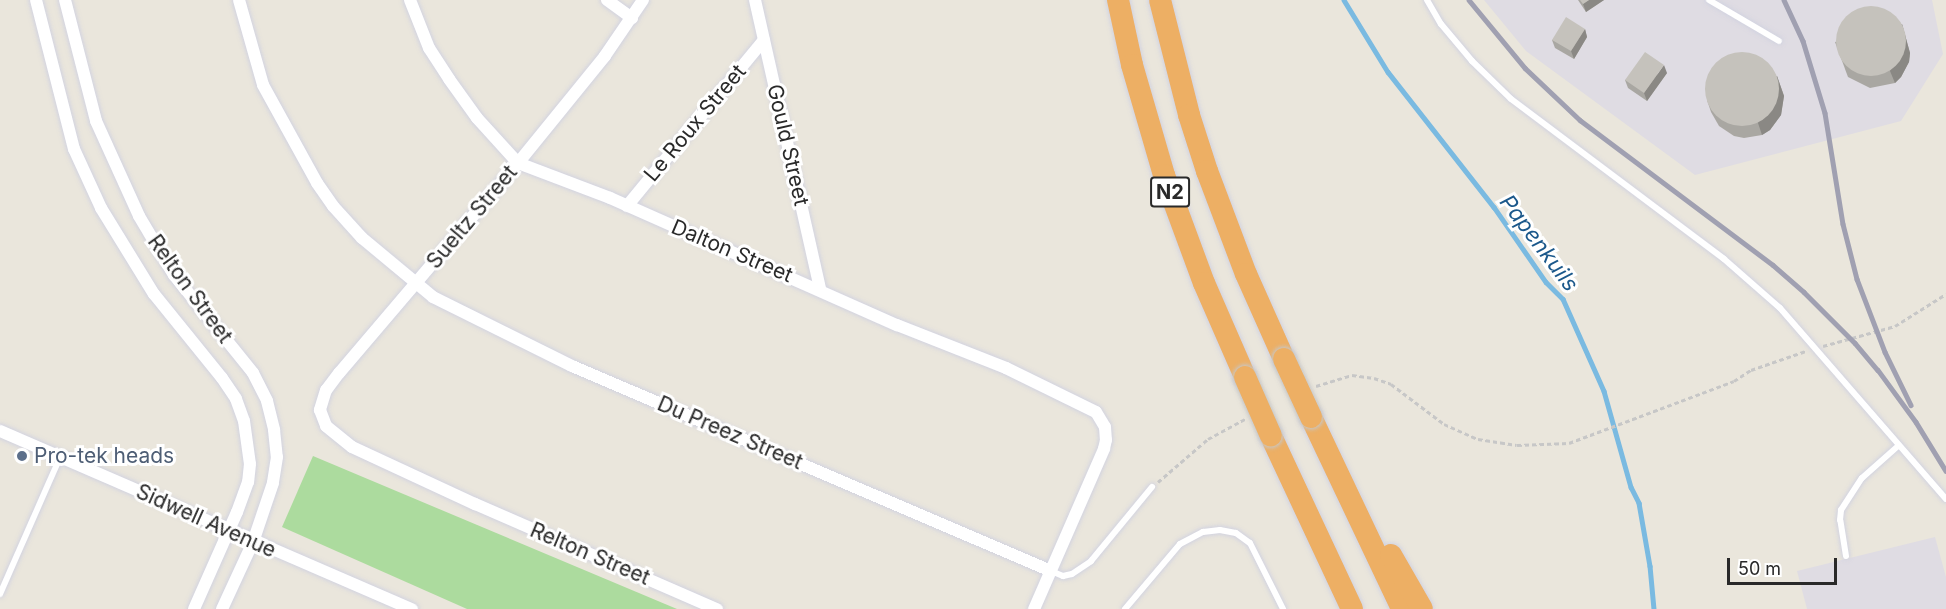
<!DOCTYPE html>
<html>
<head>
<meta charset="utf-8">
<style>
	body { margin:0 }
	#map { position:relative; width:1946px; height:609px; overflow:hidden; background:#eae6dc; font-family:Inter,sans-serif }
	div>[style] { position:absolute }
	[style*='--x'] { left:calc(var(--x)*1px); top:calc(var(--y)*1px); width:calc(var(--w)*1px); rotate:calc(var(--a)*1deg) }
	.industrial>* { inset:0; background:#dfdce3 }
	.green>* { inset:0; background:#acdb9e }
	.stream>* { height:4.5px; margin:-2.25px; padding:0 2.25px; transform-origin:2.25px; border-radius:2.25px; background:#7abae1 }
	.path>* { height:3px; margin-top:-1.5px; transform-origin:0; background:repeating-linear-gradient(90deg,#c7c7c7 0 4.5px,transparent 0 7.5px) }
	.roads { filter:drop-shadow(0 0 2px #d2d3e0) drop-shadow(0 0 2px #d2d3e0) }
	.service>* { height:6px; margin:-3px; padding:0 3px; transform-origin:3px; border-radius:3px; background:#fff }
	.minor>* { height:12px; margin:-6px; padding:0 6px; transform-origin:6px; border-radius:6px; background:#fff }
	.motorway>* { height:22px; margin:-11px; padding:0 11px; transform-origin:11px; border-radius:11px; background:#edaf64 }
	.rail>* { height:4.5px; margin:-2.25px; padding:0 2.25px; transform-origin:2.25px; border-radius:2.25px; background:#a0a0b1 }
	.bridges { filter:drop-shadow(0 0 2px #c7c7c7) drop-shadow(0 0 2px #c7c7c7) }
	.motorway-bridge>* { height:22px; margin:-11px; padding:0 11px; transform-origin:11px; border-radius:11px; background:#edaf64 }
	.wall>* { inset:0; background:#a9a7a2 }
	.shaded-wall>* { inset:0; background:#8a8884 }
	.building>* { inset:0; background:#c5c2bc }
	.round { border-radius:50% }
	.dots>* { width:16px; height:16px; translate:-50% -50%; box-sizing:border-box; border:3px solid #fff; border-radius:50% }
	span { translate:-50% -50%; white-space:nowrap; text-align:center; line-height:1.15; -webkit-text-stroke:6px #fff; paint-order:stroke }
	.shield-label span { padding:2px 4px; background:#fff; border:2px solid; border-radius:4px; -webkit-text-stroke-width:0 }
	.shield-label { font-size:20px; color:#292929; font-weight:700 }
	.street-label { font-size:21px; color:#292929 }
	.service-label { font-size:21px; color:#4e5e75 }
	.left { translate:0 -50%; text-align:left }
	.water-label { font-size:22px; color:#1b588b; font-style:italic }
	.scale { position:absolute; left:1727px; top:558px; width:110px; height:27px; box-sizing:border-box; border:3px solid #292929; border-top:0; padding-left:8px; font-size:18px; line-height:21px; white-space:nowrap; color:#292929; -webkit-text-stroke:4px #fff; paint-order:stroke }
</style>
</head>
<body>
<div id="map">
	<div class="industrial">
		<div style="clip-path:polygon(1484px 0,1932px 0,1943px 54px,1901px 121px,1695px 175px,1526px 51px)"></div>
		<div style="clip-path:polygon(1935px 537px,1946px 577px,1946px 609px,1807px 609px,1797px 571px)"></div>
	</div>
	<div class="green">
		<div style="clip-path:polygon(313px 456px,677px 609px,467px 609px,282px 527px)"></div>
	</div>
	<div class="stream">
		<div style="--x:1344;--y:0;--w:84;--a:58.6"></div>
		<div style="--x:1388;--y:72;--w:172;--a:51.9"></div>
		<div style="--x:1494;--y:207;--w:91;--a:55.3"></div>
		<div style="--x:1546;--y:282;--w:24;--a:45"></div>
		<div style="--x:1563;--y:299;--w:101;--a:66"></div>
		<div style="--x:1604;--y:391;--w:100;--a:74.3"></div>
		<div style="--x:1631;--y:487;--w:18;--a:63"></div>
		<div style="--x:1639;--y:503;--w:64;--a:80.1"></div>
		<div style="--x:1650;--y:566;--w:43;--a:84.7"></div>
	</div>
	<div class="path">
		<div style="--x:1823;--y:346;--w:75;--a:-15.5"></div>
		<div style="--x:1895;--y:326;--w:60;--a:-32.1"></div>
		<div style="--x:1316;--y:386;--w:38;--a:-17"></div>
		<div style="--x:1352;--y:375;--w:22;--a:8"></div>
		<div style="--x:1374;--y:378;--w:18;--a:19"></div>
		<div style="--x:1391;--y:384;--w:66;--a:37"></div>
		<div style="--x:1444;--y:424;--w:37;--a:24"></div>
		<div style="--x:1478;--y:439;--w:39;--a:9"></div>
		<div style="--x:1517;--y:445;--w:52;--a:-2.2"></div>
		<div style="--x:1569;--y:443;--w:176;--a:-20.6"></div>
		<div style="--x:1734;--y:381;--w:20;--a:-33"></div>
		<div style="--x:1751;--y:370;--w:58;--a:-19.1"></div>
		<div style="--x:1158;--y:482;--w:66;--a:-40.7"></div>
		<div style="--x:1208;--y:439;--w:42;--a:-28.4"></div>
	</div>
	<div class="roads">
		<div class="service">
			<div style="--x:1427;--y:0;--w:28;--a:60"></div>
			<div style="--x:1441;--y:24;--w:48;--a:50"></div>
			<div style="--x:1472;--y:61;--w:54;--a:44.3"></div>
			<div style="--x:1511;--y:99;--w:266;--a:36.9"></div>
			<div style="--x:1724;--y:259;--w:74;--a:41.2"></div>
			<div style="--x:1780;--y:308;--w:253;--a:49"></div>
			<div style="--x:1709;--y:0;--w:81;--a:30.4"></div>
			<div style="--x:1846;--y:556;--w:36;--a:-99"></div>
			<div style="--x:1840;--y:520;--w:10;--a:-84"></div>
			<div style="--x:1841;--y:510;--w:38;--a:-57"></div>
			<div style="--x:1862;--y:478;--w:48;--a:-41.6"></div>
			<div style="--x:1051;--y:571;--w:13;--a:23"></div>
			<div style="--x:1063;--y:576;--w:9;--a:-13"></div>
			<div style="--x:1072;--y:574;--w:23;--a:-34"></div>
			<div style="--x:1091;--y:561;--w:96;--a:-50.5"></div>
			<div style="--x:0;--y:594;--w:150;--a:-66.3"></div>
			<div style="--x:1125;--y:609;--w:85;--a:-49.8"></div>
			<div style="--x:1180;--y:544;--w:26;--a:-28"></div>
			<div style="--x:1203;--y:532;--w:17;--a:-7"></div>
			<div style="--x:1220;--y:530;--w:16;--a:11"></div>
			<div style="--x:1236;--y:533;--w:17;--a:36"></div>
			<div style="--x:1250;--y:543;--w:74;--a:63.4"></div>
		</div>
		<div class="minor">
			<div style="--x:36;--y:0;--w:154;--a:75.7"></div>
			<div style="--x:74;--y:149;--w:65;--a:65.4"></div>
			<div style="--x:101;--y:208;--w:101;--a:58.4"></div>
			<div style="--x:154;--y:294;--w:108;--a:51"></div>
			<div style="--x:222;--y:378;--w:25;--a:56"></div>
			<div style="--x:236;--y:399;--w:23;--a:70"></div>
			<div style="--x:244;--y:421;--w:43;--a:82.1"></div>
			<div style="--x:250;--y:464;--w:18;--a:96"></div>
			<div style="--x:248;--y:482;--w:32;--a:110"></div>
			<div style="--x:237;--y:512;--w:106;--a:113.9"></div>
			<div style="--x:65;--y:0;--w:125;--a:75.6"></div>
			<div style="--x:96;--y:121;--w:104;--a:65.6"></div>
			<div style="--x:139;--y:216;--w:69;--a:59.3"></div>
			<div style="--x:174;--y:275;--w:126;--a:51.1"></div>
			<div style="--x:253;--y:373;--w:31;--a:63"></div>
			<div style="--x:267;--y:401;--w:30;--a:76"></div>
			<div style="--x:274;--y:430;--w:27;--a:84"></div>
			<div style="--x:277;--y:457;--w:26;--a:99"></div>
			<div style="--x:273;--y:483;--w:62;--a:108.7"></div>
			<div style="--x:253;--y:542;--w:74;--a:114.8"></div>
			<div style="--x:239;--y:0;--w:88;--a:74.2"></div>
			<div style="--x:263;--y:85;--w:112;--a:61.1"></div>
			<div style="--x:317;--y:183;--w:28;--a:55"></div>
			<div style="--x:333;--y:206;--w:43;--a:47.8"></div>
			<div style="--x:362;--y:238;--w:92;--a:39.7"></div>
			<div style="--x:433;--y:297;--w:155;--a:26.4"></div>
			<div style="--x:572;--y:366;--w:521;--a:23.17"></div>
			<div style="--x:410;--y:0;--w:52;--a:68.4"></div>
			<div style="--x:429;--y:48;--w:37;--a:57"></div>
			<div style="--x:449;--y:79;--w:48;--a:54.3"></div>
			<div style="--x:477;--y:118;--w:61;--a:47.7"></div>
			<div style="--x:518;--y:163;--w:98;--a:20.8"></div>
			<div style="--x:610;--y:198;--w:314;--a:23.9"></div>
			<div style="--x:897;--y:325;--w:117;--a:21.5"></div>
			<div style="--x:1006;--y:368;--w:100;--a:26.1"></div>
			<div style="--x:1096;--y:412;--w:17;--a:59"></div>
			<div style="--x:1105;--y:427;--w:13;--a:86"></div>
			<div style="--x:1106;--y:440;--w:9;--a:103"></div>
			<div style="--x:1104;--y:449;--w:175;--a:113.6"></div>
			<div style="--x:607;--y:0;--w:31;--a:36"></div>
			<div style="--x:643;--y:0;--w:68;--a:124.2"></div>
			<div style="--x:605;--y:56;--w:138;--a:129.1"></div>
			<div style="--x:518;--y:163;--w:276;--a:130.4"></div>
			<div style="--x:339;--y:373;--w:21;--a:127"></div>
			<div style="--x:326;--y:390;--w:21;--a:107"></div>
			<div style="--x:320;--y:410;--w:17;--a:69"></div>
			<div style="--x:326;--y:426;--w:33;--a:39"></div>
			<div style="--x:352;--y:447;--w:136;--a:24.9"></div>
			<div style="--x:475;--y:504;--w:264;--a:23.5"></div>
			<div style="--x:755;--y:0;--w:296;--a:77.3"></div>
			<div style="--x:627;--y:206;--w:215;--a:-50.5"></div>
			<div style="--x:0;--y:431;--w:449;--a:23.4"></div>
		</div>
		<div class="motorway">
			<div style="--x:1118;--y:0;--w:66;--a:77.8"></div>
			<div style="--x:1132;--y:65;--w:115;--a:73.8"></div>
			<div style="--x:1164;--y:175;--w:115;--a:69.7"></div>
			<div style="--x:1204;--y:283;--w:103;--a:66.4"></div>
			<div style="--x:1160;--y:0;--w:119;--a:75.8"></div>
			<div style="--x:1189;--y:115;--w:59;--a:72.2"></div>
			<div style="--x:1207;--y:171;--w:110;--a:69.3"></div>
			<div style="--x:1246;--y:274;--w:93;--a:65.9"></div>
			<div style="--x:1311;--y:417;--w:212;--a:64.6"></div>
			<div style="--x:1271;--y:436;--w:191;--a:64.9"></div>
			<div style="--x:1391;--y:555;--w:62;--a:60.1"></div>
		</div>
	</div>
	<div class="rail">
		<div style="--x:1469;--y:0;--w:88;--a:50.5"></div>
		<div style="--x:1525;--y:68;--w:76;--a:43.4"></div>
		<div style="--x:1580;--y:120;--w:241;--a:36.9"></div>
		<div style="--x:1773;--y:265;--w:41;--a:41.1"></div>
		<div style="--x:1804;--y:292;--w:72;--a:45"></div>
		<div style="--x:1855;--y:343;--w:35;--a:50"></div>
		<div style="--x:1878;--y:370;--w:64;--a:53.8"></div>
		<div style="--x:1916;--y:422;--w:57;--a:58.5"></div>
		<div style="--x:1784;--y:0;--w:45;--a:65.1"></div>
		<div style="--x:1803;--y:41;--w:75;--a:73"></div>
		<div style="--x:1825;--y:113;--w:112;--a:80.8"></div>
		<div style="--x:1843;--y:224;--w:57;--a:75.7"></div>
		<div style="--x:1857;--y:279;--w:78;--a:69"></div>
		<div style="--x:1885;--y:352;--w:59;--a:63.9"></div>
	</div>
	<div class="bridges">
		<div class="motorway-bridge">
			<div style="--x:1284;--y:359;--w:64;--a:65"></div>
			<div style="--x:1245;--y:377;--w:64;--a:66.2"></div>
		</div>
	</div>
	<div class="wall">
		<div style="clip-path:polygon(1578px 0,1604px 0,1586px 12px)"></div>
		<div style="clip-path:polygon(1902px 24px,1910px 53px,1909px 62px,1901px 77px,1895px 83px,1870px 88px,1848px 77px,1835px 42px)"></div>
		<div style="clip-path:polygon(1585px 29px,1587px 37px,1574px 59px,1555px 48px,1552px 40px)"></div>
		<div style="clip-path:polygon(1667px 73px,1647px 101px,1628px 88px,1625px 80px)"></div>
		<div style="clip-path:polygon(1777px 76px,1784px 96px,1781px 115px,1770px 130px,1762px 135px,1744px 138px,1734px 136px,1719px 126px,1711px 112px,1707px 100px)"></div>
	</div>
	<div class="shaded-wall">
		<div style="clip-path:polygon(1589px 0,1604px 0,1586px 12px,1583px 4px)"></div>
		<div style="clip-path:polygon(1902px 24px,1910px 53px,1909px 62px,1901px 77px,1895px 83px,1890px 71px)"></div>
		<div style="clip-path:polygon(1585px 29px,1587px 37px,1574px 59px,1571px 51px)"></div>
		<div style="clip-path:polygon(1664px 65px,1667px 73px,1647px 101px,1644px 93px)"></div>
		<div style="clip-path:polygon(1777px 76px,1784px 96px,1781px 115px,1770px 130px,1762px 135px,1758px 123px)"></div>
	</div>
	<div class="building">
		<div style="clip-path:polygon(1580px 0,1589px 0,1583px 4px)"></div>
		<div class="round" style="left:1836px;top:6px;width:70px;height:70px"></div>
		<div style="clip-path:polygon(1566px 17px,1585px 29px,1571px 51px,1552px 40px)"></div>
		<div style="clip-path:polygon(1645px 52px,1664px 65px,1644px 93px,1625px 80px)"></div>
		<div class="round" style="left:1705px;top:52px;width:74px;height:74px"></div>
	</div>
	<div class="dots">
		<div style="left:22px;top:456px;background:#5c6f8a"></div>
	</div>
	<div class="shield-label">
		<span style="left:1170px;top:192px">N2</span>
	</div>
	<div class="street-label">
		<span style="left:695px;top:123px;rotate:-50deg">Le Roux Street</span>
		<span style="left:788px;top:145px;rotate:77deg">Gould Street</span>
		<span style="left:472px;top:217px;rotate:-50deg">Sueltz Street</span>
		<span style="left:732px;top:251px;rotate:23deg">Dalton Street</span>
		<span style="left:190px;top:289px;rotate:54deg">Relton Street</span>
		<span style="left:730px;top:433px;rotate:23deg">Du Preez Street</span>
		<span style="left:206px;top:521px;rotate:24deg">Sidwell Avenue</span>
		<span style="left:590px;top:554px;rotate:23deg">Relton Street</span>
	</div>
	<div class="service-label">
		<span class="left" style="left:34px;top:456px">Pro-tek heads</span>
	</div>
	<div class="water-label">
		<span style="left:1539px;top:243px;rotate:53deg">Papenkuils</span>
	</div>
	<div class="scale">50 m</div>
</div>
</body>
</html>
